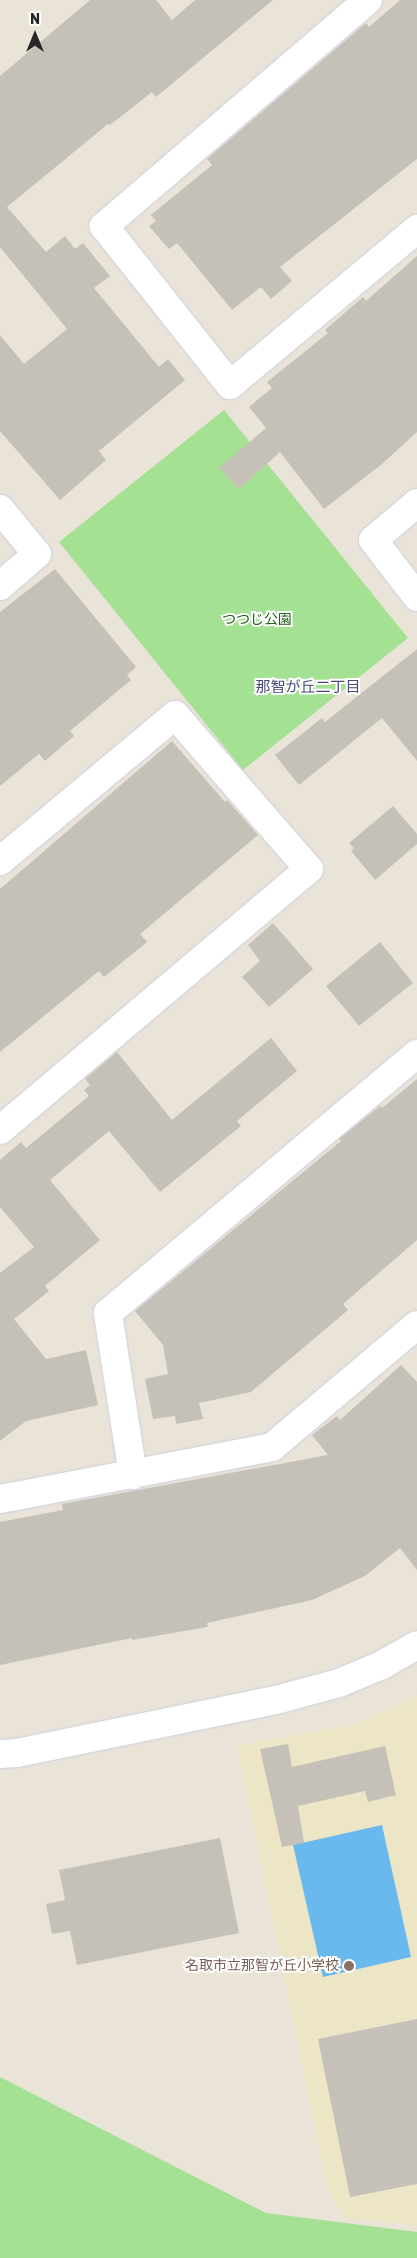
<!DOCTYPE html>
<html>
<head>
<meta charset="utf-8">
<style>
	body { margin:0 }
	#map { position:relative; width:417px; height:2258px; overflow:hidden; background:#eae4d8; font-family:Rubik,"Noto Sans JP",sans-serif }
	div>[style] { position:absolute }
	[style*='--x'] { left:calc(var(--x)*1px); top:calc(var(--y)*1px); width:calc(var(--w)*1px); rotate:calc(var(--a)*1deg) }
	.education>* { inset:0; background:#ece5c6 }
	.green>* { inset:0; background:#a4e193 }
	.water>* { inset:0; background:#69b9ee }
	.building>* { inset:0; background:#c5c1b8 }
	.roads { filter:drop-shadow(0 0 1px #cdcee0) drop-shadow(0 0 1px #cdcee0) }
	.minor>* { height:28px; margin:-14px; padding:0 14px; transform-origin:14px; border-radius:14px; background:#fff }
	.dots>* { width:14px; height:14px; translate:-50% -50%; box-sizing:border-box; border:2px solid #fff; border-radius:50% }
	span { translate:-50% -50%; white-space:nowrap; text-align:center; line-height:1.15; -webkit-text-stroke:4px #fff; paint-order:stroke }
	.park-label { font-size:14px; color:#1e6219 }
	.education-label { font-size:14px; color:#785e54 }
	.right { translate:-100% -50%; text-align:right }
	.neighbourhood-label { font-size:15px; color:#484a77 }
	.north { position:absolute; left:10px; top:10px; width:50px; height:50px; -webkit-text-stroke:4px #fff; paint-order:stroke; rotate:0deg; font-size:14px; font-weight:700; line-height:20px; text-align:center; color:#272727 }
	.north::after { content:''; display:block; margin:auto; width:18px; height:22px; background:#272727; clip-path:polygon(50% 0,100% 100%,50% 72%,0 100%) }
</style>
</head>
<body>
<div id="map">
	<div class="education">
		<div style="clip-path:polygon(417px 1695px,417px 2226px,344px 2217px,327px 2187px,237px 1746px,352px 1724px,402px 1705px)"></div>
	</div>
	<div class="green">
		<div style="clip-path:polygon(224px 410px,408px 638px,243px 770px,59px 542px)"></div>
		<div style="clip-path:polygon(0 2077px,266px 2213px,417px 2232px,417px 2258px,0 2258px)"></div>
	</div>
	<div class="water">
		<div style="clip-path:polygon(382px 1825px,411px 1957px,323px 1977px,293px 1845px)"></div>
	</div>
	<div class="building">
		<div style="clip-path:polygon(90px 0,156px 0,172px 20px,195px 0,273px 0,156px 97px,152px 92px,110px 125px,108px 124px,7px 207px,46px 252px,65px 236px,75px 249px,83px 243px,110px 276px,94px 288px,159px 367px,168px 359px,185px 380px,99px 451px,106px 460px,60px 500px,0 431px,0 335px,24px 364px,67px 329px,0 247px,0 76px)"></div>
		<div style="clip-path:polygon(400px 0,417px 0,417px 159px,280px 267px,292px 281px,271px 299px,261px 287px,232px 310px,177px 243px,169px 249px,149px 226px,156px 221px,151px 215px,212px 165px,207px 159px,366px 23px,369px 27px)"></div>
		<div style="clip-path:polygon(417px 256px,417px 432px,382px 464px,324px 509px,280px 452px,239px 489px,219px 468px,266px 428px,249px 407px,272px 388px,267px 382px,328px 333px,325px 330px,363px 297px,366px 301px)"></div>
		<div style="clip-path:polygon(55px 569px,136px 667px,127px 675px,131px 680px,70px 731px,74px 736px,45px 761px,39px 754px,0 786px,0 612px)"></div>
		<div style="clip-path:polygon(417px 649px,417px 761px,382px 718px,299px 785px,275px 755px,322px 718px,325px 722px)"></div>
		<div style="clip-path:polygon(172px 741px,225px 802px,227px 800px,258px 835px,140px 934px,147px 942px,104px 977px,99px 971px,0 1052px,0 889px)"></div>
		<div style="clip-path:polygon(393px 806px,417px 834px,417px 844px,375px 880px,351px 851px,354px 848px,349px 843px)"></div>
		<div style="clip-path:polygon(273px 923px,313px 969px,269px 1007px,242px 977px,260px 961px,248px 945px)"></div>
		<div style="clip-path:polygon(380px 942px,413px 983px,359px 1026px,326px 986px)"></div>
		<div style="clip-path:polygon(271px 1038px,297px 1071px,237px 1121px,241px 1126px,160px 1192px,109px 1131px,50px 1180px,100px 1240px,45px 1286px,49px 1291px,14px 1319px,46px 1359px,86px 1350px,98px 1405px,26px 1421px,0 1441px,0 1273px,34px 1247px,0 1207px,0 1160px,21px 1142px,26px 1148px,89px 1096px,84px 1090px,90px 1085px,85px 1079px,117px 1052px,172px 1120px)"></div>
		<div style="clip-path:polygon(417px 1079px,417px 1240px,343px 1304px,348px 1310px,251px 1392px,199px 1403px,203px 1419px,176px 1424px,175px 1416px,153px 1419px,145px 1379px,168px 1374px,163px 1345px,135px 1311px,341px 1141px,339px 1139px,380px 1106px,382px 1108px)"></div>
		<div style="clip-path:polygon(401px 1365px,417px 1382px,417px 1570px,400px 1548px,365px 1576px,312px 1600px,207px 1623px,208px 1627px,132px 1640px,132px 1638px,0 1665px,0 1522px,63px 1510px,62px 1504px,328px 1455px,312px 1435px,337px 1416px,340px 1420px)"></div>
		<div style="clip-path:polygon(288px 1744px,292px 1767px,385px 1746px,396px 1795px,368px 1802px,365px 1791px,298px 1806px,304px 1843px,282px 1847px,260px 1749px)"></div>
		<div style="clip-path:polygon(220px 1838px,239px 1933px,77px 1965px,70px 1931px,52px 1934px,46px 1904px,65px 1900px,59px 1870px)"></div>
		<div style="clip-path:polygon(417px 2019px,417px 2184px,350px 2197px,318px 2039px)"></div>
	</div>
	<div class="roads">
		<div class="minor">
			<div style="--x:368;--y:0;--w:348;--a:139.4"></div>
			<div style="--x:104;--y:226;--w:203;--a:51.6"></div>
			<div style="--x:230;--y:385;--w:244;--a:-39.8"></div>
			<div style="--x:417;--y:503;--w:57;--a:139.9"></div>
			<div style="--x:373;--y:540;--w:72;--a:52.3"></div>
			<div style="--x:0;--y:509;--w:58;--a:50.6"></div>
			<div style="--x:37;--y:554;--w:49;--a:139.1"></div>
			<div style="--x:0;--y:861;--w:228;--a:-39.8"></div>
			<div style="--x:175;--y:715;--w:204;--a:49"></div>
			<div style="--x:309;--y:869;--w:404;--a:139.8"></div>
			<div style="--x:133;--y:1475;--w:164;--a:-98.8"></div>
			<div style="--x:108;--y:1313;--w:403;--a:-40"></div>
			<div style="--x:0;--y:1499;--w:277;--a:-10.8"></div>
			<div style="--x:272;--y:1447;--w:189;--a:-40.1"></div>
			<div style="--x:0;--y:1754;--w:17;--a:-3"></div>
			<div style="--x:17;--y:1753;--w:264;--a:-11.6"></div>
			<div style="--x:276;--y:1700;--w:65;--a:-15.1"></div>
			<div style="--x:339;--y:1683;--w:47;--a:-22.7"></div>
			<div style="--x:382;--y:1665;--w:40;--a:-29.7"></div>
		</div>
	</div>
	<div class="dots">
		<div style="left:349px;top:1966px;background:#8d6e63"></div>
	</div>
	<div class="park-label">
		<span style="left:257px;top:620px">つつじ公園</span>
	</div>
	<div class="education-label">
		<span class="right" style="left:339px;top:1966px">名取市立那智が丘小学校</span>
	</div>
	<div class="neighbourhood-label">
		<span style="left:308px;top:688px">那智が丘二丁目</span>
	</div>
	<div class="north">N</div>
</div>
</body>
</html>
